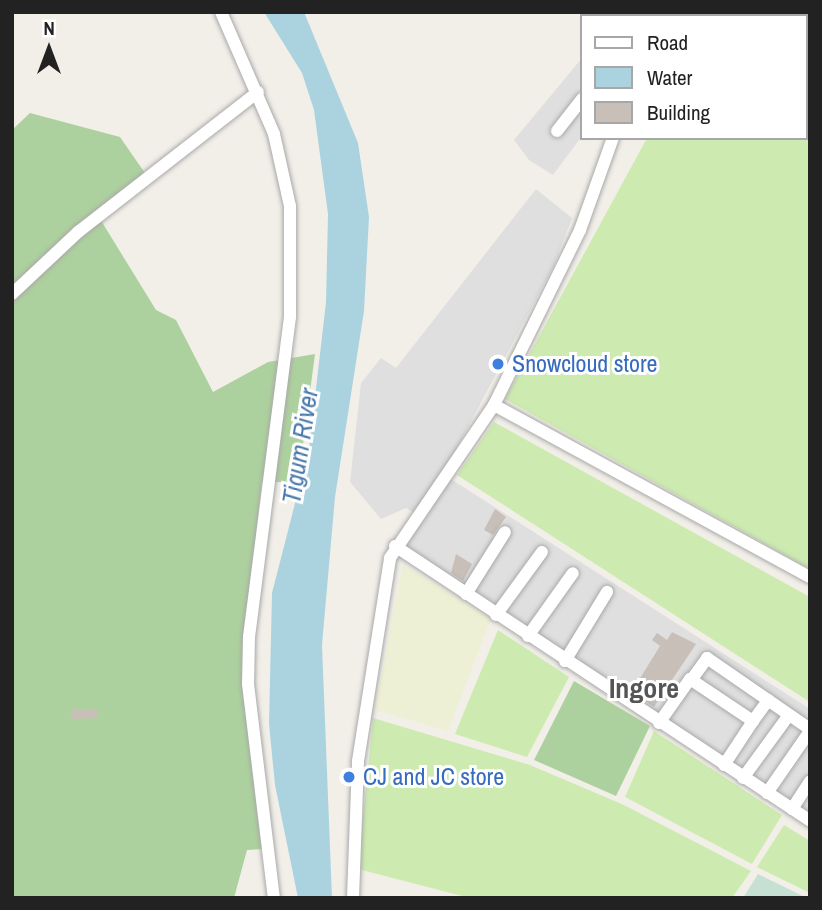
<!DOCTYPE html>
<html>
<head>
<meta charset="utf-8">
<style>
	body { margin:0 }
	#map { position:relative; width:822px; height:910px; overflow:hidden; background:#f2efe9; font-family:"Archivo Narrow",sans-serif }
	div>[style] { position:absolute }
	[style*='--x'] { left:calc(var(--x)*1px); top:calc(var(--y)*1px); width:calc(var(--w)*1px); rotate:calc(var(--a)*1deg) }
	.residential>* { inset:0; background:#e0dfdf }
	.farmland>* { inset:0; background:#eef0d5 }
	.grass>* { inset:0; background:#cdebb0 }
	.forest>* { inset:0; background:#add19e }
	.wetland>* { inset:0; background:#c6e0d4 }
	.water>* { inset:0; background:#aad3df }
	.building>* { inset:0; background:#c7bfb8 }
	.roads { filter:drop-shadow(0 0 2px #a9a9a9) drop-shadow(0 0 2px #a9a9a9) }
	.minor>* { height:12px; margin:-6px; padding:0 6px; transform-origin:6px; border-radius:6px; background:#fff }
	.dots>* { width:19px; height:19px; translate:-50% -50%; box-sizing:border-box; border:4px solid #fff; border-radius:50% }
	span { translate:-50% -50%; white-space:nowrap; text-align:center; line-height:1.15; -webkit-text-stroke:6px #fff; paint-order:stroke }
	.shop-label { font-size:24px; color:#366cbe }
	.left { translate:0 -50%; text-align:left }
	.water-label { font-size:26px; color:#4a7aab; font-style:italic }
	.quarter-label { font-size:28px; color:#555; font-weight:700 }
	.frame { position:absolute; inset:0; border:14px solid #222; pointer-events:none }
	.legend { position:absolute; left:580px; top:14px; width:228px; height:126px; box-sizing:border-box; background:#fff; border:2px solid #a7a7a7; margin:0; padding:9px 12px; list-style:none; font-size:21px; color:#222 }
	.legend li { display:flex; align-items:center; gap:14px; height:35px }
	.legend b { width:35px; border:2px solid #a7a7a7 }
	.north { position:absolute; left:14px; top:14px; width:70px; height:70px; -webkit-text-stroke:5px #fff; paint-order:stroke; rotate:0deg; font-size:19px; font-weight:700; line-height:28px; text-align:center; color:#222 }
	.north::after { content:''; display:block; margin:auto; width:24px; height:32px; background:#222; clip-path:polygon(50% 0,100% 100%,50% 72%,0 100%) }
</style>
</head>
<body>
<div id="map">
	<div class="residential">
		<div style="clip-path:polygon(582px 58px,582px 136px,553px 175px,529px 160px,514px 140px)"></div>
		<div style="clip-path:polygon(536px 189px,572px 218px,554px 265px,443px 474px,810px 709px,810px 816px,404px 548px,424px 519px,406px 508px,381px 519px,350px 482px,361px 383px,381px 358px,396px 368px)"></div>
	</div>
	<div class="farmland">
		<div style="clip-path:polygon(403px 564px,491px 619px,448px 731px,375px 710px)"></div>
	</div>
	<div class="grass">
		<div style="clip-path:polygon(748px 12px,810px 12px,810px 569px,505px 399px,647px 138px,806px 138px,806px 16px,743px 16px)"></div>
		<div style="clip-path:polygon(494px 422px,810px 597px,810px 702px,457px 475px)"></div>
		<div style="clip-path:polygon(498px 630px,569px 677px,527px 757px,455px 734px)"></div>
		<div style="clip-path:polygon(373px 718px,530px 765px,624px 805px,751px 871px,732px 898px,470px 898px,358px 869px)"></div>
		<div style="clip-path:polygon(654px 731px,782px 815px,752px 864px,625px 797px)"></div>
		<div style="clip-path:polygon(784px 825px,810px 841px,810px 893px,757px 867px)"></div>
	</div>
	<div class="forest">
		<div style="clip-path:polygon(30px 113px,120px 137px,147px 176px,97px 214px,156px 310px,176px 320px,213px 392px,268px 362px,315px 354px,298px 482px,262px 482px,245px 636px,263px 849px,247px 850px,234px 898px,12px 898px,12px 130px)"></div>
		<div style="clip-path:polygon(574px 681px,650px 726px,616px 796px,534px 760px)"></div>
	</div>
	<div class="wetland">
		<div style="clip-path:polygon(758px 874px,807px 898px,743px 898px)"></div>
	</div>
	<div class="water">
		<div style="clip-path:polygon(264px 12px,304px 12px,358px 143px,369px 217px,364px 311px,335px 497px,322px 645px,332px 898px,298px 898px,275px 785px,269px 724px,272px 593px,309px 449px,326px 302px,328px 214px,314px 110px,302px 73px)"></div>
	</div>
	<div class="building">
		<div style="clip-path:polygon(495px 509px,506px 517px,493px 535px,484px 530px)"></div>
		<div style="clip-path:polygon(456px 554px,472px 564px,463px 581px,451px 573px)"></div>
		<div style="clip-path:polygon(672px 632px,696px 644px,654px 707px,642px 699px,650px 687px,639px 680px,660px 646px,652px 640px,657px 633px,667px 640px)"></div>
		<div style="clip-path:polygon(97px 709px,97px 718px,71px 719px,71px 710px)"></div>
	</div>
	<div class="roads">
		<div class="minor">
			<div style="--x:221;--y:12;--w:133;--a:66.5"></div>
			<div style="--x:274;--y:134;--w:74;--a:77.5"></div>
			<div style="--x:290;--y:206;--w:111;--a:90"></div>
			<div style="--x:290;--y:317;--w:323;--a:97.3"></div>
			<div style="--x:249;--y:637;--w:47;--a:91.2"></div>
			<div style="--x:248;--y:684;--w:216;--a:83.1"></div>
			<div style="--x:703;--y:12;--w:4;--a:76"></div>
			<div style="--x:650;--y:16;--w:5;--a:-53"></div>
			<div style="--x:557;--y:131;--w:41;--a:-52"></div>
			<div style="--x:12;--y:294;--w:91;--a:-43.2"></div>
			<div style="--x:78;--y:232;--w:228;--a:-37.9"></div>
			<div style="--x:494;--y:405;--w:360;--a:28.6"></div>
			<div style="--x:395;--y:546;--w:498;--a:33.5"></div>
			<div style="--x:466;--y:594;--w:73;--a:-57.8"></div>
			<div style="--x:496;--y:615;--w:78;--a:-53.9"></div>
			<div style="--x:528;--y:636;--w:77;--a:-54.5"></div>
			<div style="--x:565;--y:661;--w:81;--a:-58.7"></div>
			<div style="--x:692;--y:679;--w:26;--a:-54"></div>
			<div style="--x:707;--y:658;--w:125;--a:34.6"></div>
			<div style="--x:659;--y:723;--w:54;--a:-54.8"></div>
			<div style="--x:690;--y:679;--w:76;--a:33.7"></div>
			<div style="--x:753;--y:721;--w:26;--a:-54"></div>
			<div style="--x:724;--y:765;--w:53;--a:-56.6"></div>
			<div style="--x:743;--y:778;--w:78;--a:-53.9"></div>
			<div style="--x:767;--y:793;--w:75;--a:-55.3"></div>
			<div style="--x:792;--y:809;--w:33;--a:-57"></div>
			<div style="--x:353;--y:898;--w:137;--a:-87.9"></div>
			<div style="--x:358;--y:761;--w:206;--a:-81"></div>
			<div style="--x:390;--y:558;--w:185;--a:-55.8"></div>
			<div style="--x:494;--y:405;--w:195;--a:-63.8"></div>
			<div style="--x:580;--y:230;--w:98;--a:-70.3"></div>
		</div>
	</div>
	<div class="dots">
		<div style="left:498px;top:364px;background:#3f7fe0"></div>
		<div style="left:349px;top:777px;background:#3f7fe0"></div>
	</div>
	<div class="shop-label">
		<span class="left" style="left:512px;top:364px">Snowcloud store</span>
		<span class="left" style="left:363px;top:777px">CJ and JC store</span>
	</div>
	<div class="water-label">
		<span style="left:300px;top:446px;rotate:-81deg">Tigum River</span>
	</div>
	<div class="quarter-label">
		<span style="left:644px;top:688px">Ingore</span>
	</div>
	<div class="frame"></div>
	<ul class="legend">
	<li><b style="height:9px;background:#fff"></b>Road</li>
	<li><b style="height:19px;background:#aad3df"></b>Water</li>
	<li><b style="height:19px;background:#c7bfb8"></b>Building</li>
	</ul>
	<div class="north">N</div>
</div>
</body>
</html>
